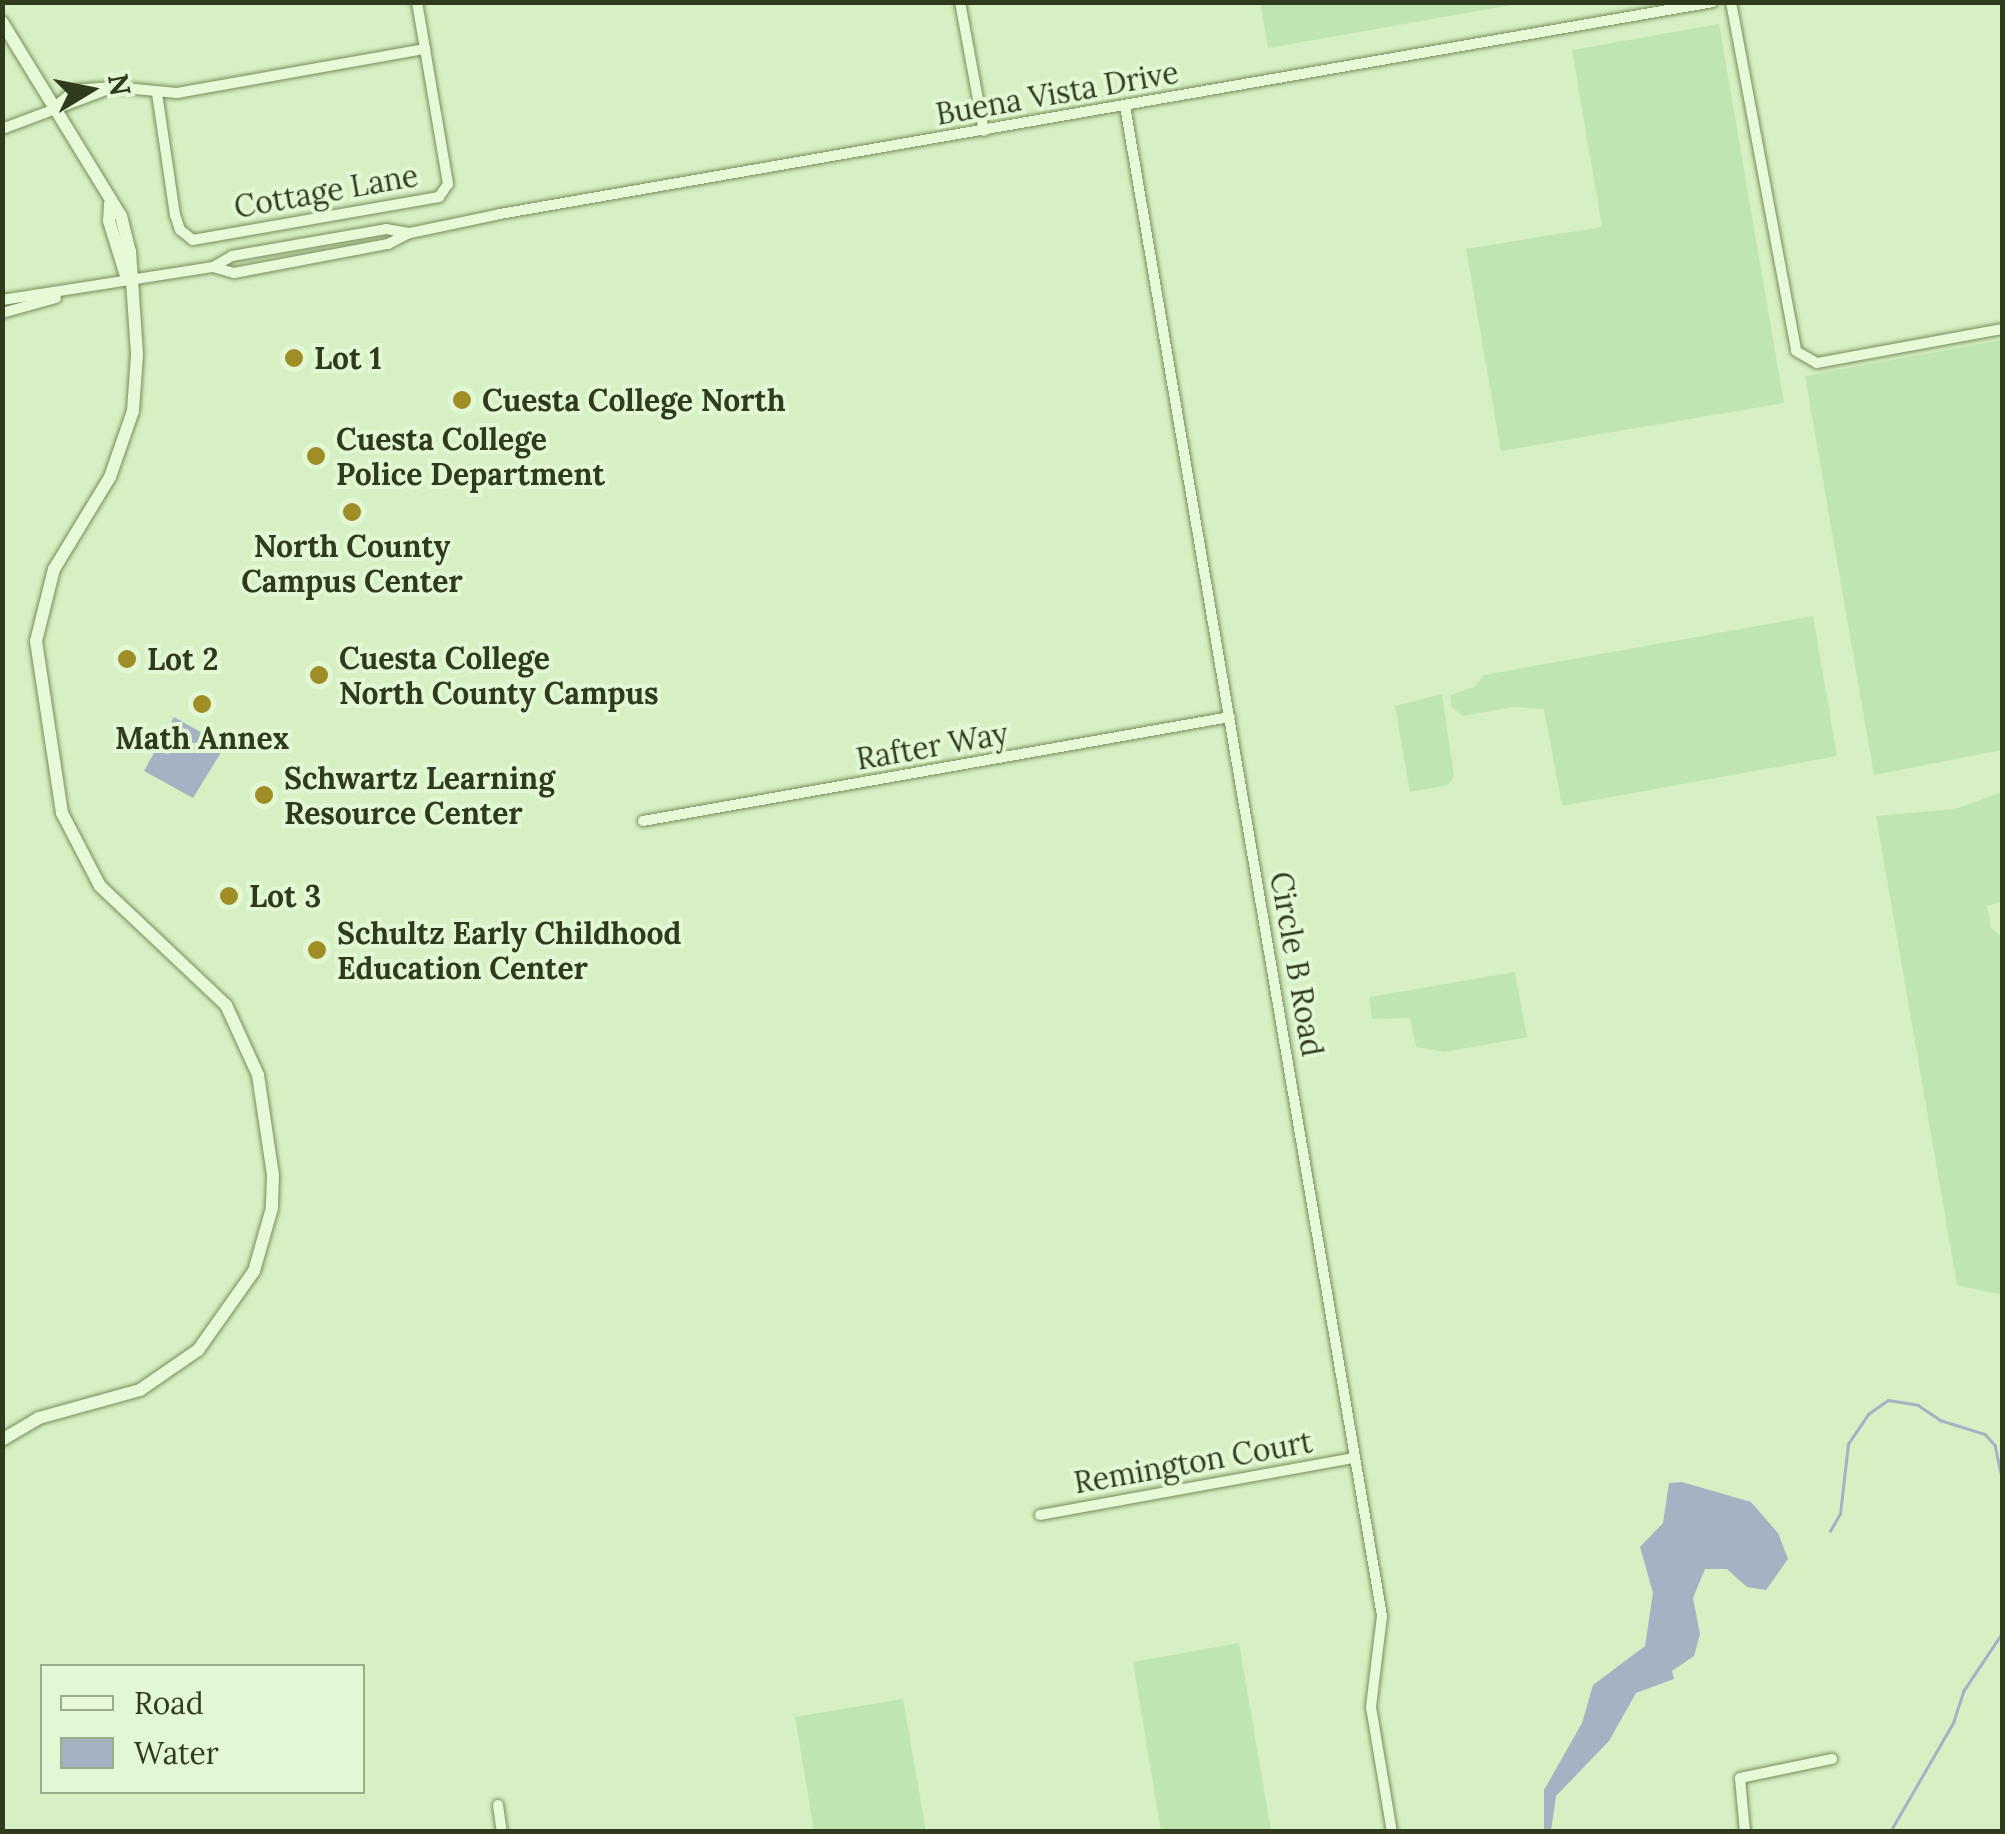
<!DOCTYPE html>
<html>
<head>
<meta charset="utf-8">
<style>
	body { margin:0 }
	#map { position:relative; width:2005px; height:1834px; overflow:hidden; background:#d6f0c3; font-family:Lora,serif }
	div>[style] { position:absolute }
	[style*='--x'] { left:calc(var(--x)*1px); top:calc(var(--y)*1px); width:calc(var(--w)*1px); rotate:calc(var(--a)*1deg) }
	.farmland>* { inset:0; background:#bfe6b0 }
	.water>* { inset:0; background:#a5b2c3 }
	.stream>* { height:2.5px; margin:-1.25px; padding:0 1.25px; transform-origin:1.25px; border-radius:1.25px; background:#a5b2c3 }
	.roads { filter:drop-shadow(0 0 2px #778c59) drop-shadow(0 0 2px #778c59) }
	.minor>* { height:10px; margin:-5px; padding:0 5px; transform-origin:5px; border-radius:5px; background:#e6fad7 }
	.tertiary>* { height:12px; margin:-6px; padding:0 6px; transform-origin:6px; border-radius:6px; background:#e6fad7 }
	.dots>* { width:28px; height:28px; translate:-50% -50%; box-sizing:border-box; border:5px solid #e2f7d3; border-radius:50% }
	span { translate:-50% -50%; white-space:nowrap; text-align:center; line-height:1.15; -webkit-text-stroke:8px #e2f7d3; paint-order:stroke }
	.street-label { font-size:30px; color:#303b1d }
	.poi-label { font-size:30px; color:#303b1d; font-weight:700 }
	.left { translate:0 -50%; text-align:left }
	.frame { position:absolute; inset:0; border:5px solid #303b1d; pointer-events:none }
	.legend { position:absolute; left:40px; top:1664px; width:325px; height:130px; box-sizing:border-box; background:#e2f7d3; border:2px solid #9bac8a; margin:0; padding:12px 18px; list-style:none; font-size:30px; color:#303b1d }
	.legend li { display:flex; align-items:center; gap:20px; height:50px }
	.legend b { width:50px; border:2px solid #9bac8a }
	.north { position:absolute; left:40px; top:40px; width:100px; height:100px; -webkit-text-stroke:8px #e2f7d3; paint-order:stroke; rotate:80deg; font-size:28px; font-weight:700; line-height:40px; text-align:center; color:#303b1d }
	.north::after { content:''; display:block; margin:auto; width:35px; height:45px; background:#303b1d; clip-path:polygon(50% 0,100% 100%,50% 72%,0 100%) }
</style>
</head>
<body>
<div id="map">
	<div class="farmland">
		<div style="clip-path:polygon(1260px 2px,1523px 2px,1523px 3px,1268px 48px)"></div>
		<div style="clip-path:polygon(1719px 24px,1784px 403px,1501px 451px,1466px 249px,1602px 227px,1572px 50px)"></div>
		<div style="clip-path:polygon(2002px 340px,2002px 750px,1874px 775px,1805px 376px)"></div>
		<div style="clip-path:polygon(1813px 616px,1837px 756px,1562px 806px,1544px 709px,1513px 707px,1463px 716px,1451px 706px,1450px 695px,1474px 687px,1484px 675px)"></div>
		<div style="clip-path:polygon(1442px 694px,1454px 776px,1448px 785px,1410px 792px,1395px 706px)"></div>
		<div style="clip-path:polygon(2002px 792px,2002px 902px,1987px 906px,1991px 928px,2002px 937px,2002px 1295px,1957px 1285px,1876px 816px,1955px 809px)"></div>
		<div style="clip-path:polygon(1515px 972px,1527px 1037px,1445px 1052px,1416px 1047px,1410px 1018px,1372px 1019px,1369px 997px)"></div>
		<div style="clip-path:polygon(1239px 1643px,1271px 1831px,1161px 1831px,1133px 1662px)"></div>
		<div style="clip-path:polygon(903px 1699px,926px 1831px,814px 1831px,795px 1717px)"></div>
	</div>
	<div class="water">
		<div style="clip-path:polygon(174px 717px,225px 746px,193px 798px,144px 771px)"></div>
		<div style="clip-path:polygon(1682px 1482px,1751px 1502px,1778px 1533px,1788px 1559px,1766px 1590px,1747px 1587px,1727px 1569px,1705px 1569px,1693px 1598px,1700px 1634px,1694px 1656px,1672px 1671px,1674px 1679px,1636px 1693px,1609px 1741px,1556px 1796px,1551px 1831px,1544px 1831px,1544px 1790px,1582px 1723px,1593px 1685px,1645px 1646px,1653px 1593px,1640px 1547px,1663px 1523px,1669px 1483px)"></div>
	</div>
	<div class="stream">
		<div style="--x:1830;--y:1531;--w:20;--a:-60"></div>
		<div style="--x:1840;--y:1514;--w:70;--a:-83.5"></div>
		<div style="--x:1848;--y:1444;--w:36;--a:-56"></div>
		<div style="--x:1868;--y:1414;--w:24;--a:-35"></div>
		<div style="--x:1888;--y:1400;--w:30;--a:9"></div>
		<div style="--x:1918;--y:1405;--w:27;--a:34"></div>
		<div style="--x:1940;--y:1420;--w:47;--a:17.3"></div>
		<div style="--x:1985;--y:1434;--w:15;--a:48"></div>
		<div style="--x:1995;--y:1445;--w:35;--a:78"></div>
		<div style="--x:1890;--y:1832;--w:126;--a:-60"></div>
		<div style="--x:1953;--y:1723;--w:35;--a:-72"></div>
		<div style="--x:1964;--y:1690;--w:69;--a:-56.3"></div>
	</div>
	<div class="roads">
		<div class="minor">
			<div style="--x:417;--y:2;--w:48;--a:80.3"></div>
			<div style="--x:960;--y:2;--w:131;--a:79.5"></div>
			<div style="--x:1731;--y:2;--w:355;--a:79.4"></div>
			<div style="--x:1796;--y:351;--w:24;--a:30"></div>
			<div style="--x:1817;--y:363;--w:188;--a:-10.4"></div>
			<div style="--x:114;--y:87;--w:63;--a:5.4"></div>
			<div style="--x:177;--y:93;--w:252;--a:-10.1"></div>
			<div style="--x:425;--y:49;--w:137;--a:80.3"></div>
			<div style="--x:448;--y:184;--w:16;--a:125"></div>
			<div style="--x:439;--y:197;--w:250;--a:170.1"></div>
			<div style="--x:193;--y:240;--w:16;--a:-142"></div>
			<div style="--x:180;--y:230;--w:16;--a:-108"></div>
			<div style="--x:175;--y:215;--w:123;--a:-98.4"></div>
			<div style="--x:1125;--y:106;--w:1532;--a:80.34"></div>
			<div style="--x:1382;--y:1616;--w:92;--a:96.9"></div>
			<div style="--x:1371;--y:1707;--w:127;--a:80.5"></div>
			<div style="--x:2;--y:129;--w:120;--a:-20.6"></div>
			<div style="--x:114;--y:87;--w:39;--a:176"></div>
			<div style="--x:75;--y:90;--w:25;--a:140"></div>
			<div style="--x:213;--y:267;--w:22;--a:16"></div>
			<div style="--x:234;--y:273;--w:157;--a:-10.7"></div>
			<div style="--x:388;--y:244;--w:25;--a:-27"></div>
			<div style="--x:410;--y:233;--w:92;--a:-11.9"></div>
			<div style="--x:500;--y:214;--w:1231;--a:-9.91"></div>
			<div style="--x:2;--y:300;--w:214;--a:-8.9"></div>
			<div style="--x:213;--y:267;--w:22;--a:-30"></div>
			<div style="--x:232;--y:256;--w:156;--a:-9.9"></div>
			<div style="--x:386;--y:229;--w:23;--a:10"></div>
			<div style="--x:2;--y:313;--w:56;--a:-15.5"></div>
			<div style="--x:643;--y:821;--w:596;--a:-10.05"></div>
			<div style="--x:1040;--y:1515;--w:320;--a:-10.3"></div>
			<div style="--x:498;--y:1805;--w:27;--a:82"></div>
			<div style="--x:1745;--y:1832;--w:54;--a:-95.3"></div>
			<div style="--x:1740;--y:1778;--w:94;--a:-11.7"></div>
		</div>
		<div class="tertiary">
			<div style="--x:2;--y:22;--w:228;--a:58.5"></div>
			<div style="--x:121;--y:216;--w:36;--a:76"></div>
			<div style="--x:130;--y:251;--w:104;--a:86.1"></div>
			<div style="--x:137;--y:355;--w:56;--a:94.1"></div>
			<div style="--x:133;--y:411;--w:70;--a:109.2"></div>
			<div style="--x:110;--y:477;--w:108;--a:121.3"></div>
			<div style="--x:54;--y:569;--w:74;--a:104"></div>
			<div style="--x:36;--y:641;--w:174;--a:81.4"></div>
			<div style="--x:62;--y:813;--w:82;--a:62.5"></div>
			<div style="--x:100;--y:886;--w:173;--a:43.4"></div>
			<div style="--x:226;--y:1005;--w:77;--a:65.4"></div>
			<div style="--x:258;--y:1075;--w:101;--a:81.5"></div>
			<div style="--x:273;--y:1175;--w:33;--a:92"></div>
			<div style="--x:272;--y:1208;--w:66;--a:105.9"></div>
			<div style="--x:254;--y:1271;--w:97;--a:125.3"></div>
			<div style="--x:198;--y:1350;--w:70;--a:145.4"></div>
			<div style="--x:140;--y:1390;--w:105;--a:164.5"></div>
			<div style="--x:39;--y:1418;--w:43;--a:149.3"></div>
			<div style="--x:110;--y:204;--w:17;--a:93"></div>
			<div style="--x:109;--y:221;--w:61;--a:72.8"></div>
		</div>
	</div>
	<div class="dots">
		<div style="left:294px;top:358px;background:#9e8e25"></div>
		<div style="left:462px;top:400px;background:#9e8e25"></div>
		<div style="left:316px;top:456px;background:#9e8e25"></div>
		<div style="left:352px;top:512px;background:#9e8e25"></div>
		<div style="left:127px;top:659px;background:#9e8e25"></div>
		<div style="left:319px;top:675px;background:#9e8e25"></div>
		<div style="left:202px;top:704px;background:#9e8e25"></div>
		<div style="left:264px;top:795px;background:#9e8e25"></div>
		<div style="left:229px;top:896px;background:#9e8e25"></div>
		<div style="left:317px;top:950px;background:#9e8e25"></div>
	</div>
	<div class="street-label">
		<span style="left:1057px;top:93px;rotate:-10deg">Buena Vista Drive</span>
		<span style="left:326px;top:191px;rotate:-10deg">Cottage Lane</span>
		<span style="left:932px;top:746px;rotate:-10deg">Rafter Way</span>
		<span style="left:1297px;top:964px;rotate:80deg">Circle B Road</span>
		<span style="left:1193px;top:1462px;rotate:-10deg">Remington Court</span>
	</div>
	<div class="poi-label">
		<span class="left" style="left:314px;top:358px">Lot 1</span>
		<span class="left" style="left:482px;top:400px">Cuesta College North</span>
		<span class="left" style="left:336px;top:456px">Cuesta College<br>Police Department</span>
		<span style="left:352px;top:563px">North County<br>Campus Center</span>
		<span class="left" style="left:339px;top:675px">Cuesta College<br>North County Campus</span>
		<span class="left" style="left:147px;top:659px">Lot 2</span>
		<span style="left:202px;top:738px">Math Annex</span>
		<span class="left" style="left:284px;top:795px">Schwartz Learning<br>Resource Center</span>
		<span class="left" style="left:249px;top:896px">Lot 3</span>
		<span class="left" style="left:337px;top:950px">Schultz Early Childhood<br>Education Center</span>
	</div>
	<div class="frame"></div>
	<ul class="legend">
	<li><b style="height:12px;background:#e6fad7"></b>Road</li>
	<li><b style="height:28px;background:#a5b2c3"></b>Water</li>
	</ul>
	<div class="north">N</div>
</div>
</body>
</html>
